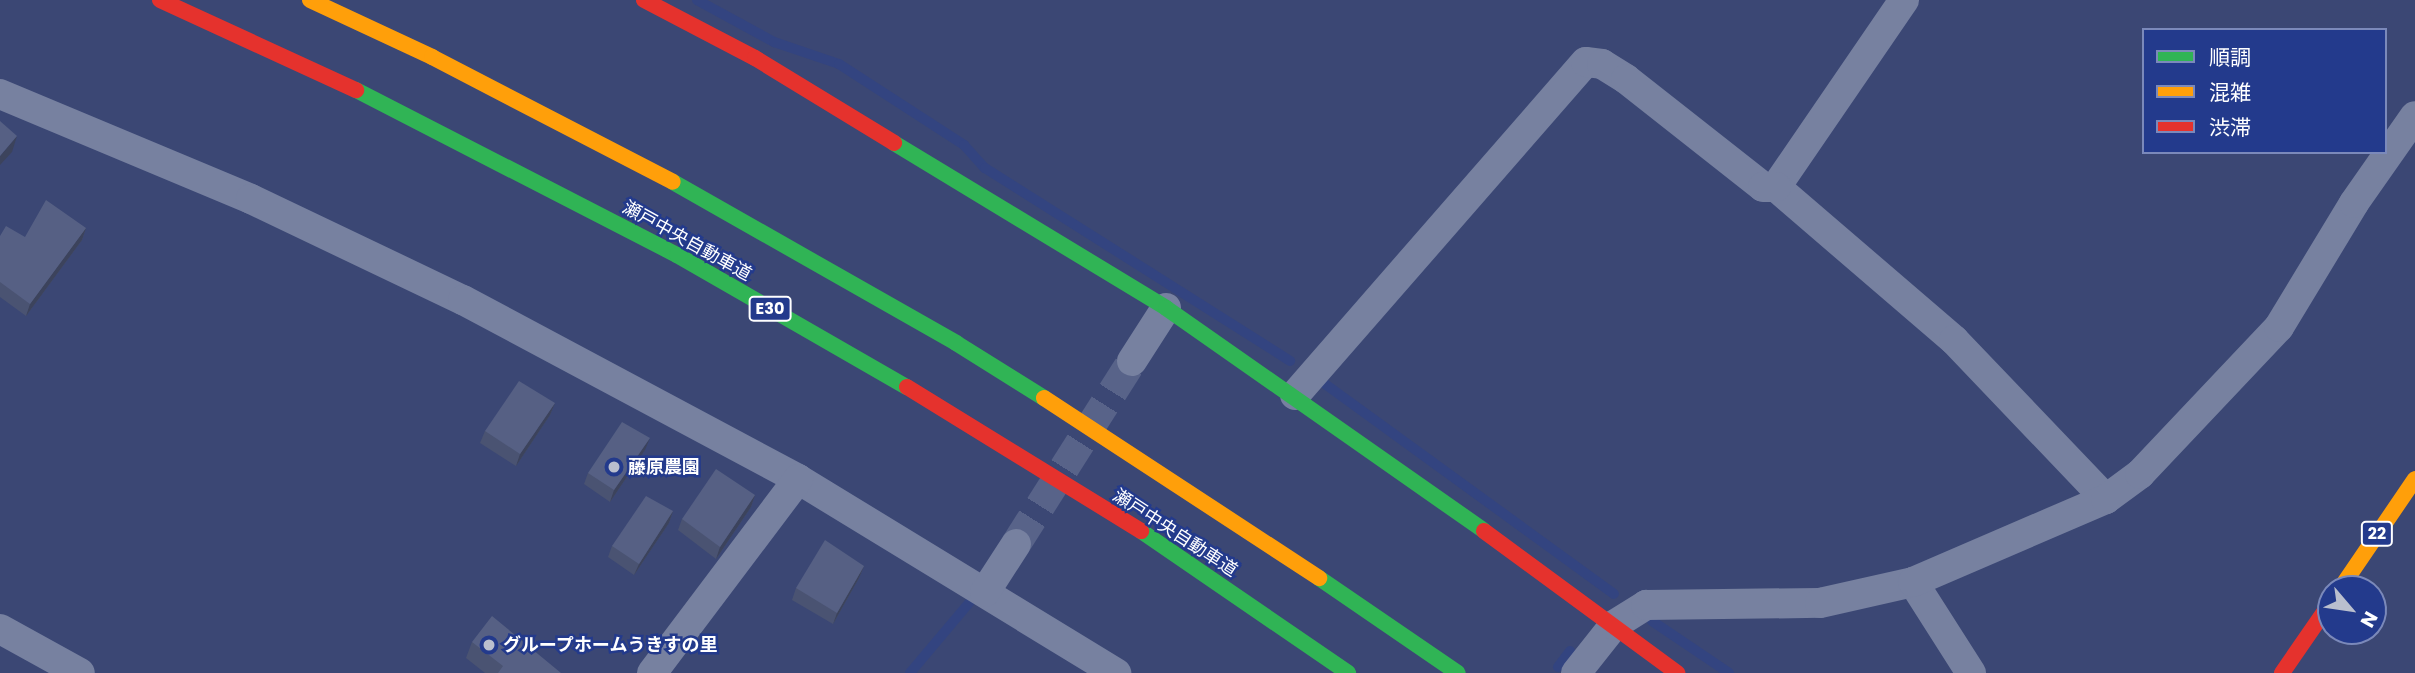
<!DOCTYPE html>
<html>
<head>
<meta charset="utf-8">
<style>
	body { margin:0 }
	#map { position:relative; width:2415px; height:673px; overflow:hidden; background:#3b4774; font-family:Poppins,"Noto Sans JP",sans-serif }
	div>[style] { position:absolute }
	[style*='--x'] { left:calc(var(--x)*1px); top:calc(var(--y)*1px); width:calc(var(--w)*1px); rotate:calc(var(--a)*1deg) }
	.stream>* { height:10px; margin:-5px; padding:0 5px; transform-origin:5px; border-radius:5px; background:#334480 }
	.street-tunnel>* { height:30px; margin-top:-15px; transform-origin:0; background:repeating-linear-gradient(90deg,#586389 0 30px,transparent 0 45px) }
	.street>* { height:30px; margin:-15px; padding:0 15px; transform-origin:15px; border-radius:15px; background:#7781a0 }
	.fast>* { height:16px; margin:-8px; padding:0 8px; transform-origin:8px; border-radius:8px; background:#30b455 }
	.slow>* { height:16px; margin:-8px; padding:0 8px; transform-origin:8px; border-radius:8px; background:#ff9f0a }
	.jam>* { height:16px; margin:-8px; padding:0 8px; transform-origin:8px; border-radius:8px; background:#e5322d }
	.wall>* { inset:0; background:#4a5372 }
	.shaded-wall>* { inset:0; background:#3c435c }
	.building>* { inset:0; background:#566084 }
	.dots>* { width:19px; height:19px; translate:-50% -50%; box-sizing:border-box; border:4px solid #233a8c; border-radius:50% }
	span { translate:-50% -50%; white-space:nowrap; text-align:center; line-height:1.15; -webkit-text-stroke:5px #233a8c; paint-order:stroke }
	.shield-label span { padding:2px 5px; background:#233a8c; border:2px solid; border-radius:5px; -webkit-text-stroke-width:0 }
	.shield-label { font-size:16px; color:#fff; font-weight:700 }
	.street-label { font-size:18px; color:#fff }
	.poi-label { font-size:18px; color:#fff; font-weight:700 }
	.left { translate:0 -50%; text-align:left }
	.legend { position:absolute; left:2142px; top:28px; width:245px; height:126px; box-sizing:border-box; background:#233a8c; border:2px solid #7b89ba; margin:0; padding:9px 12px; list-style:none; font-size:21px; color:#fff }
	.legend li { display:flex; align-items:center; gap:14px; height:35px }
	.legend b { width:35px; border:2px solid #7b89ba }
	.north { position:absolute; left:2317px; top:575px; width:70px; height:70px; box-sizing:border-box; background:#233a8c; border:2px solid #7b89ba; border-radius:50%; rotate:119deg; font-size:19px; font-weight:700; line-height:28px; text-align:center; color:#fff }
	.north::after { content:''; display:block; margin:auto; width:24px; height:32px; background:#babfce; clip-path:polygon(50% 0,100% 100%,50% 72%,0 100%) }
</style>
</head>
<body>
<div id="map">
	<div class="stream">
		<div style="--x:697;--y:0;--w:88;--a:28.6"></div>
		<div style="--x:774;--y:42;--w:69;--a:18.7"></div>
		<div style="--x:839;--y:64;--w:149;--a:32.9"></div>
		<div style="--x:964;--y:145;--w:31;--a:48"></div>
		<div style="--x:985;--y:168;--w:361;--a:32.3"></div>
		<div style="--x:1325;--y:384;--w:357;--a:36"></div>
		<div style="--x:1652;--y:621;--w:93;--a:34"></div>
		<div style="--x:1558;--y:667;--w:20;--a:-53"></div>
		<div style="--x:910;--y:673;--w:92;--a:-49.9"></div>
	</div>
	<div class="street-tunnel">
		<div style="--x:1016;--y:544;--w:217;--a:-57.6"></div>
	</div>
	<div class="street">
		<div style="--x:1904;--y:0;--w:227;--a:124.4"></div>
		<div style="--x:1776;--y:187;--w:235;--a:40.7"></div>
		<div style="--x:1954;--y:340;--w:220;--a:46.3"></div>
		<div style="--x:0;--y:94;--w:272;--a:22.7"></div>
		<div style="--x:251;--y:199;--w:235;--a:25.5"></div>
		<div style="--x:463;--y:300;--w:380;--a:28.1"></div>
		<div style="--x:798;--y:479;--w:373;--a:31.4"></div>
		<div style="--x:1132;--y:361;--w:63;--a:-57.3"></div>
		<div style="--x:1295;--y:395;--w:442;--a:-48.9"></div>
		<div style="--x:1586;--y:62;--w:16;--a:7"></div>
		<div style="--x:1602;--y:64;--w:28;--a:32"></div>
		<div style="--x:1626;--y:79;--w:174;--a:38.2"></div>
		<div style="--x:1763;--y:187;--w:13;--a:0"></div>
		<div style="--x:1913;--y:582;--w:108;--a:57.5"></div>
		<div style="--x:985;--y:592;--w:57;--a:-57.1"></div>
		<div style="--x:0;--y:629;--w:91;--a:28.8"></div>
		<div style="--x:652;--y:673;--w:243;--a:-53"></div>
		<div style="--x:1576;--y:673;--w:61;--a:-51.6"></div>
		<div style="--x:1614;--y:625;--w:38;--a:-32"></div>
		<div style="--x:1646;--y:605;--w:174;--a:-0.7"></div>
		<div style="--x:1820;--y:603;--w:95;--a:-12.7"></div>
		<div style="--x:1913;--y:582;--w:210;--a:-23.3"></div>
		<div style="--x:2106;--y:499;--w:42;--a:-36.3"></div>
		<div style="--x:2140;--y:474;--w:202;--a:-46.6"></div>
		<div style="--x:2279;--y:327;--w:145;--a:-58.8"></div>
		<div style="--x:2354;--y:203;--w:106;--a:-55"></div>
	</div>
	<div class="fast">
		<div style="--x:356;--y:90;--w:361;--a:27.2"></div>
		<div style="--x:677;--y:255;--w:265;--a:29.9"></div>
		<div style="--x:894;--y:143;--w:318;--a:31.2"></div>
		<div style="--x:1166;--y:308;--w:388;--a:35"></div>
		<div style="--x:673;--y:182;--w:326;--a:29.6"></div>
		<div style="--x:956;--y:343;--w:104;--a:32"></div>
		<div style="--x:1141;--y:531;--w:251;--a:34.4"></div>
		<div style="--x:1319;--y:578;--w:168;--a:34.4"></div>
	</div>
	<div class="slow">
		<div style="--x:310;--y:0;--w:135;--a:25"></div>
		<div style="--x:432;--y:57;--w:271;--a:27.4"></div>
		<div style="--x:1044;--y:398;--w:329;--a:33.2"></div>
		<div style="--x:2340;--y:589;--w:133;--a:-55.7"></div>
	</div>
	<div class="jam">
		<div style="--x:160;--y:0;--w:216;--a:24.7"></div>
		<div style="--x:644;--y:0;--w:125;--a:27.6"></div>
		<div style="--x:755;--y:58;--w:163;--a:31.4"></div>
		<div style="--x:907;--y:387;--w:275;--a:31.6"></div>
		<div style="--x:1484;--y:531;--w:240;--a:36.3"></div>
		<div style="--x:2282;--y:673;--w:86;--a:-55.4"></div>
	</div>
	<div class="wall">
		<div style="clip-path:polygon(86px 228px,82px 240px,26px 316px,0 297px,0 236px,25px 237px)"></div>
		<div style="clip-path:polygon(555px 403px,550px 415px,516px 466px,480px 443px,485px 431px)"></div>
		<div style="clip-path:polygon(645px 450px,610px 502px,584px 484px,588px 473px)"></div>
		<div style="clip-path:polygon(755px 495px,751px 507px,716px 559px,678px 530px,682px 519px)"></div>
		<div style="clip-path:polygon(673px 511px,669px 523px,634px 575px,608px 557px,612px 546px)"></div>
		<div style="clip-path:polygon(864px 566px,859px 578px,833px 624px,792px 600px,796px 588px)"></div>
		<div style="clip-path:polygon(472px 642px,561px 673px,485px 673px,466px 658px)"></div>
	</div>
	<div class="shaded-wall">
		<div style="clip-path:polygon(17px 136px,12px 152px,0 165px,0 156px)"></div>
		<div style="clip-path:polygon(86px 228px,82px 240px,26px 316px,30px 304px)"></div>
		<div style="clip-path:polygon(555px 403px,550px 415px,516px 466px,520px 454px)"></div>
		<div style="clip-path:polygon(650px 438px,645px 450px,610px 502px,614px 490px)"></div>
		<div style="clip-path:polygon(755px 495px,751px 507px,716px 559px,720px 547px)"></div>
		<div style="clip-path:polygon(673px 511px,669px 523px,634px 575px,639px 564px)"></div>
		<div style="clip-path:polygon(864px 566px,859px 578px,833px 624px,837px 613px)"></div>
	</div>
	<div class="building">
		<div style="clip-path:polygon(0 121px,17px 136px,0 156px)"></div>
		<div style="clip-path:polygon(46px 200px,86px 228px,30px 304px,0 282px,0 236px,6px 226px,25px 237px)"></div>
		<div style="clip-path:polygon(519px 381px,555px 403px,520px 454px,485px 431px)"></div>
		<div style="clip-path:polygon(622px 422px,650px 438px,614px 490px,588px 473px)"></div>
		<div style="clip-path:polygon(716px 469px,755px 495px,720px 547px,682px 519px)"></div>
		<div style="clip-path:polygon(646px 496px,673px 511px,639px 564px,612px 546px)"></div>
		<div style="clip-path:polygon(825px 540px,864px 566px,837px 613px,796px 588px)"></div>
		<div style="clip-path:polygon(492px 616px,561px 673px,498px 673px,503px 666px,472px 642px)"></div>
	</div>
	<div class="dots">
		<div style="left:614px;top:467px;background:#babfce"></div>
		<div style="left:489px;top:645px;background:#babfce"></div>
	</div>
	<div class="shield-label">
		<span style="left:770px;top:309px">E30</span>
		<span style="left:2377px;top:534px">22</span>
	</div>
	<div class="street-label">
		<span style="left:687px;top:241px;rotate:29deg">瀬戸中央自動車道</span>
		<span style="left:1175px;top:533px;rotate:33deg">瀬戸中央自動車道</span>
	</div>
	<div class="poi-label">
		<span class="left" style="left:628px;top:467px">藤原農園</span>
		<span class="left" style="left:503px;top:645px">グループホームうきすの里</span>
	</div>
	<ul class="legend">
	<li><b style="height:9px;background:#30b455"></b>順調</li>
	<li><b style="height:9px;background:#ff9f0a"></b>混雑</li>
	<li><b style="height:9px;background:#e5322d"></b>渋滞</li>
	</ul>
	<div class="north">N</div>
</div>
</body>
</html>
